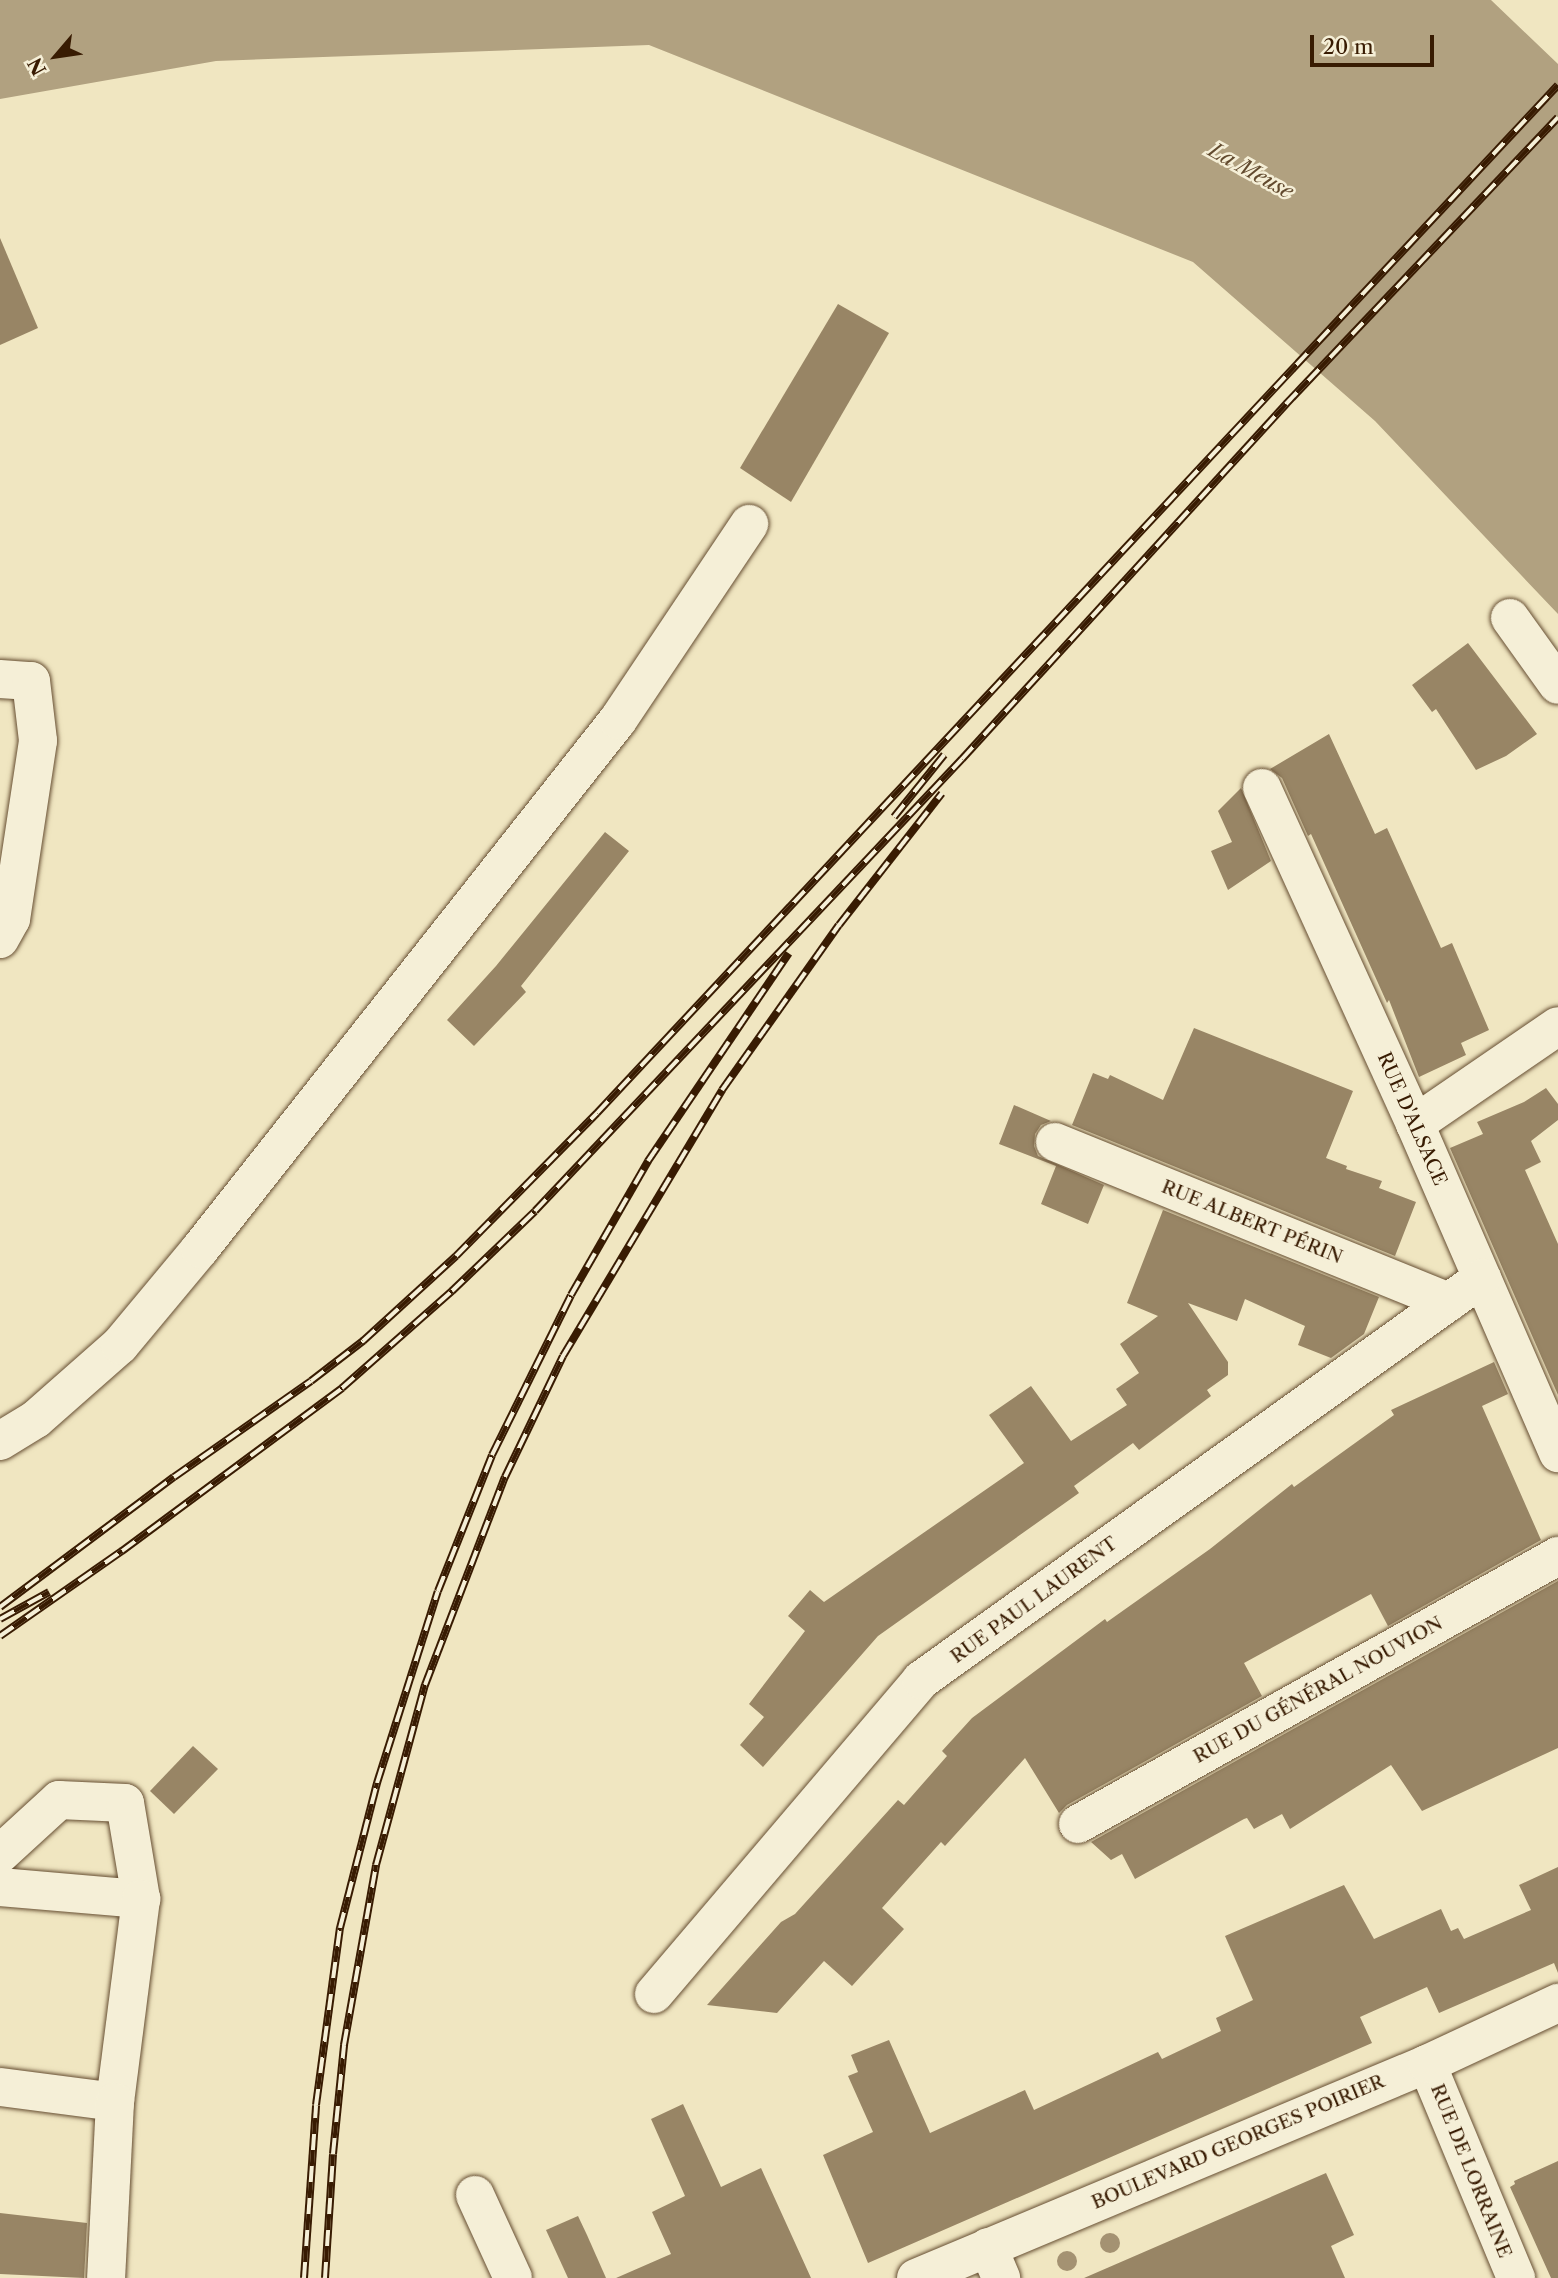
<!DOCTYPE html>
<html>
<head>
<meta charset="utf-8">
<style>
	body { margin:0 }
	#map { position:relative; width:1558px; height:2278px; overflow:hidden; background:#f0e6c1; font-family:"Libre Caslon Text",serif }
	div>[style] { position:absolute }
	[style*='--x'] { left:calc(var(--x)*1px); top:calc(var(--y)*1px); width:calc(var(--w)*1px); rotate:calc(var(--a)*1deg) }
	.water>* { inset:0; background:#b1a180 }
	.building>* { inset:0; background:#988565 }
	.roads { filter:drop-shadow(0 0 2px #664e32) drop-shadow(0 0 2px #664e32) }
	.minor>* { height:38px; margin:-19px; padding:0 19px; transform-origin:19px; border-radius:19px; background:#f5efd7 }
	.rail>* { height:8px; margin-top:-4px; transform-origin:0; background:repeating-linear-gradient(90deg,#f5efd7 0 16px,#381b02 0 32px); box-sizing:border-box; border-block:2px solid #381b02 }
	.trees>* { width:20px; height:20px; margin:-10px; border-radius:50%; background:#a49272 }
	span { translate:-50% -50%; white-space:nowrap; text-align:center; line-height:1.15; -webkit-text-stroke:5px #f5efd7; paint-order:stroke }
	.street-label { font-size:19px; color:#381b02 }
	.water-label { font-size:21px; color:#624a2e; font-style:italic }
	.north { position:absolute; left:21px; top:21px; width:70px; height:70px; -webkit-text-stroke:5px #f5efd7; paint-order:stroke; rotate:241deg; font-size:19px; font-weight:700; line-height:28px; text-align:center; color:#381b02 }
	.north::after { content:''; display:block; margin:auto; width:24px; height:32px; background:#381b02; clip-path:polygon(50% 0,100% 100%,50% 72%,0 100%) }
	.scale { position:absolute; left:1310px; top:35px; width:124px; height:32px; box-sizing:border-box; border:4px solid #381b02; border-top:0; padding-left:9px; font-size:21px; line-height:24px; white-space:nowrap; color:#381b02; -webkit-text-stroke:5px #f5efd7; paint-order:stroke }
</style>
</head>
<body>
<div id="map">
	<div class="water">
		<div style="clip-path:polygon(0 0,1491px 0,1558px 64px,1558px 614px,1375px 421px,1193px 262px,649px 45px,216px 61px,0 99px)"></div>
	</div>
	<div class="building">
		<div style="clip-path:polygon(0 238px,38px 328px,0 345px)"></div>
		<div style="clip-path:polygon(838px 304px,889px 333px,791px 502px,740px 468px)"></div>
		<div style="clip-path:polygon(1468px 643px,1537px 734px,1506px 756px,1476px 770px,1436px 709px,1432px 712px,1412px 685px)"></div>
		<div style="clip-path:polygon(1329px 734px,1375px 834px,1387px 828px,1441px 948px,1452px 943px,1489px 1030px,1461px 1043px,1466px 1055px,1419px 1077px,1389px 1000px,1387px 1003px,1311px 834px,1308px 836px,1282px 778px,1270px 769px)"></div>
		<div style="clip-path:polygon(1241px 788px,1271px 861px,1228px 890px,1211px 851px,1232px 842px,1218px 811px)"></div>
		<div style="clip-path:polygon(605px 832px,629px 851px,521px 986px,526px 992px,474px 1046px,447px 1020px,496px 966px)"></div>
		<div style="clip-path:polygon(1194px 1028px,1353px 1091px,1326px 1158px,1347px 1166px,1346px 1169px,1382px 1181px,1379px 1188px,1416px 1202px,1395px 1256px,1072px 1125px,1093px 1073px,1108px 1079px,1110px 1075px,1163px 1100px)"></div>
		<div style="clip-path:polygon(1546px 1088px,1558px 1104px,1558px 1120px,1531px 1141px,1541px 1162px,1525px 1170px,1558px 1244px,1558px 1395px,1450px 1148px,1483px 1134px,1477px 1122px,1524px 1102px)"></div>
		<div style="clip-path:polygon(1014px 1105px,1051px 1121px,1041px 1125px,1035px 1134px,1034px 1146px,1038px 1156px,1104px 1185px,1088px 1224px,1041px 1204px,1056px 1166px,999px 1144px)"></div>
		<div style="clip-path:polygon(1163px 1210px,1379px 1297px,1364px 1334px,1331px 1358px,1298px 1345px,1305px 1326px,1245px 1299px,1237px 1321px,1188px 1303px,1228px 1362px,1228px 1375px,1207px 1390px,1211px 1396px,1139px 1450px,1133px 1443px,1074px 1486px,1079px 1493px,878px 1636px,763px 1767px,740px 1745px,764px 1717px,749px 1704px,805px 1631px,788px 1616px,810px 1590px,824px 1602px,1024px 1463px,989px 1415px,1031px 1386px,1071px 1441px,1127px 1405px,1116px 1389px,1139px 1373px,1120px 1344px,1158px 1316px,1127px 1303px)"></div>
		<div style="clip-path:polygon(1494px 1362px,1508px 1394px,1482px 1406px,1541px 1540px,1388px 1626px,1371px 1594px,1244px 1663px,1262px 1696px,1067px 1805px,1059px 1813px,1025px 1758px,945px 1846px,941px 1842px,882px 1908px,904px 1929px,852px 1986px,824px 1961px,777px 2013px,707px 2005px,781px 1922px,795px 1914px,898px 1800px,904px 1805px,947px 1756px,942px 1751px,972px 1718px,1105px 1619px,1107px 1622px,1210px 1549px,1292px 1484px,1294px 1487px,1394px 1415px,1391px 1410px)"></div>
		<div style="clip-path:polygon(1558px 1581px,1558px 1748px,1422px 1811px,1391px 1765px,1290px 1829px,1282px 1814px,1254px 1829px,1247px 1818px,1244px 1819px,1135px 1879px,1122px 1854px,1111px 1860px,1091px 1842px)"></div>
		<div style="clip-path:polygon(193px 1746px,218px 1769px,174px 1814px,150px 1791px)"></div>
		<div style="clip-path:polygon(1558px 1867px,1558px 1973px,1554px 1963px,1439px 2013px,1427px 1987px,1360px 2017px,1372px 2043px,868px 2263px,823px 2155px,873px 2132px,848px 2076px,858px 2072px,851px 2055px,889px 2040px,930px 2133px,1025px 2090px,1034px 2110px,1158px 2052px,1162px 2059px,1221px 2031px,1216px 2018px,1253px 2000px,1225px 1936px,1344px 1885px,1374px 1939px,1441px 1909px,1451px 1931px,1458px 1928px,1464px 1939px,1531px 1910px,1519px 1885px)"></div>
		<div style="clip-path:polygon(683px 2104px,721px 2187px,761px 2168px,811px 2278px,616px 2278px,671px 2254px,652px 2212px,685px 2196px,651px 2119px)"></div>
		<div style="clip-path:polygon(1558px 2161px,1558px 2278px,1551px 2278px,1510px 2187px,1515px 2184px,1514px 2181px)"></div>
		<div style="clip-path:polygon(1326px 2173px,1354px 2235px,1331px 2246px,1345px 2278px,1084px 2278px)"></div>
		<div style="clip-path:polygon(0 2213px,87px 2223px,84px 2278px,0 2274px)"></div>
		<div style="clip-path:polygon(578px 2216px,587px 2235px,606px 2278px,568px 2278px,546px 2230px)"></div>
	</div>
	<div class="roads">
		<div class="minor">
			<div style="--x:1510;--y:618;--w:82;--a:54.4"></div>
			<div style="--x:0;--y:679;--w:31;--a:4"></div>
			<div style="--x:31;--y:681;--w:60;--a:83.3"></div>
			<div style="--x:38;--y:741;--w:180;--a:98.6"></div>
			<div style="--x:11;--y:919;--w:23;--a:119"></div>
			<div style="--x:1262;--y:788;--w:369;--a:65.5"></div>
			<div style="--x:1415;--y:1124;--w:359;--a:66.5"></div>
			<div style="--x:1415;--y:1124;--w:173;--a:-34.4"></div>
			<div style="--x:1055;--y:1142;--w:425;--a:22.1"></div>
			<div style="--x:0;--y:1441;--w:42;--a:-31.4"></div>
			<div style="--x:36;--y:1419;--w:112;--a:-41.4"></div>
			<div style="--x:120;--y:1345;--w:125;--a:-50.2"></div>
			<div style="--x:200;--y:1249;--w:674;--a:-51.69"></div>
			<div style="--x:618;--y:720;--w:236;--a:-56.2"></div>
			<div style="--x:1078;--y:1824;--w:550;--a:-29.18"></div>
			<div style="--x:0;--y:1854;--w:80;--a:-42.5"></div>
			<div style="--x:59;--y:1800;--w:66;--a:2.6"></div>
			<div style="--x:125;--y:1803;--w:97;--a:80.5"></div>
			<div style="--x:0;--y:1887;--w:142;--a:4.9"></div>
			<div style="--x:141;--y:1899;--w:205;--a:97.3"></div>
			<div style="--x:654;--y:1994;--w:412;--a:-49.6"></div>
			<div style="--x:921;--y:1680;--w:690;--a:-35.62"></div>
			<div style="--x:1427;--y:2064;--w:232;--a:67.4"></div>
			<div style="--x:0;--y:2087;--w:116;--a:7.4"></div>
			<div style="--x:115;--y:2102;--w:176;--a:92.9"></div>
			<div style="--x:475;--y:2195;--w:91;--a:65.4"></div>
			<div style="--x:988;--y:2247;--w:34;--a:67"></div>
			<div style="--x:916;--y:2278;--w:554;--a:-22.72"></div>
			<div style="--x:1427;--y:2064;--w:145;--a:-25"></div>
		</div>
	</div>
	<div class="rail">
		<div style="--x:894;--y:817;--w:80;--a:-51.1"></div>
		<div style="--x:0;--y:1607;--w:217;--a:-36.8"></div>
		<div style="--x:174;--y:1477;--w:167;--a:-35"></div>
		<div style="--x:311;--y:1381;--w:66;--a:-37.6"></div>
		<div style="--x:363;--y:1341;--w:126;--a:-42.4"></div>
		<div style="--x:456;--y:1256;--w:201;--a:-45.4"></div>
		<div style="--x:597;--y:1113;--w:1407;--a:-46.93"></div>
		<div style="--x:0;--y:1619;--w:56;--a:-28.9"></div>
		<div style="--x:0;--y:1636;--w:149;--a:-34.9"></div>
		<div style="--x:122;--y:1551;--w:274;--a:-36.5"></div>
		<div style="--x:342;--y:1388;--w:147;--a:-41.4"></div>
		<div style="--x:452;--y:1291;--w:115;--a:-43.9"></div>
		<div style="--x:535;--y:1211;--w:622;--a:-46.63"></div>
		<div style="--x:962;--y:759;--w:481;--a:-47.6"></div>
		<div style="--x:1286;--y:404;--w:395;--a:-46.5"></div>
		<div style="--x:304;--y:2278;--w:173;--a:-86"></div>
		<div style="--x:316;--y:2105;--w:179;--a:-82.3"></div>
		<div style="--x:340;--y:1928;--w:150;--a:-75.7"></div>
		<div style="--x:377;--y:1783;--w:201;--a:-72.4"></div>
		<div style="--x:438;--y:1591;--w:146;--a:-68.3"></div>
		<div style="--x:492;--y:1455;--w:178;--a:-63.7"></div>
		<div style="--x:571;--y:1295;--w:155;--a:-60.1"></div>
		<div style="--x:648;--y:1161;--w:251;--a:-55.9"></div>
		<div style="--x:325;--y:2278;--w:124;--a:-86.3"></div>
		<div style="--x:333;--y:2154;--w:110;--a:-84.2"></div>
		<div style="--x:344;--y:2045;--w:183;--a:-79.9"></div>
		<div style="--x:376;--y:1865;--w:187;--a:-74.8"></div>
		<div style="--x:425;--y:1685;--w:223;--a:-69"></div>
		<div style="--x:505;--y:1477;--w:134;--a:-64.4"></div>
		<div style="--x:563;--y:1356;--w:310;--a:-59.1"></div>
		<div style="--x:722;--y:1090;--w:202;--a:-54.7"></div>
		<div style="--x:839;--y:925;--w:167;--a:-52"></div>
	</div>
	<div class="trees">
		<div style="left:1110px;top:2243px"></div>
		<div style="left:1067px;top:2261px"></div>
	</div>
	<div class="street-label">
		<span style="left:1412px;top:1119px;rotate:66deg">RUE D'ALSACE</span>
		<span style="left:1252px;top:1222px;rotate:22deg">RUE ALBERT PÉRIN</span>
		<span style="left:1034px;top:1600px;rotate:-36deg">RUE PAUL LAURENT</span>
		<span style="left:1318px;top:1690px;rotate:-29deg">RUE DU GÉNÉRAL NOUVION</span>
		<span style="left:1238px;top:2142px;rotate:-23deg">BOULEVARD GEORGES POIRIER</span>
		<span style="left:1471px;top:2171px;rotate:68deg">RUE DE LORRAINE</span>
	</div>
	<div class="water-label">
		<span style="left:1251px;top:171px;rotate:29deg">La Meuse</span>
	</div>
	<div class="north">N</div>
	<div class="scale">20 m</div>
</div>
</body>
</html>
